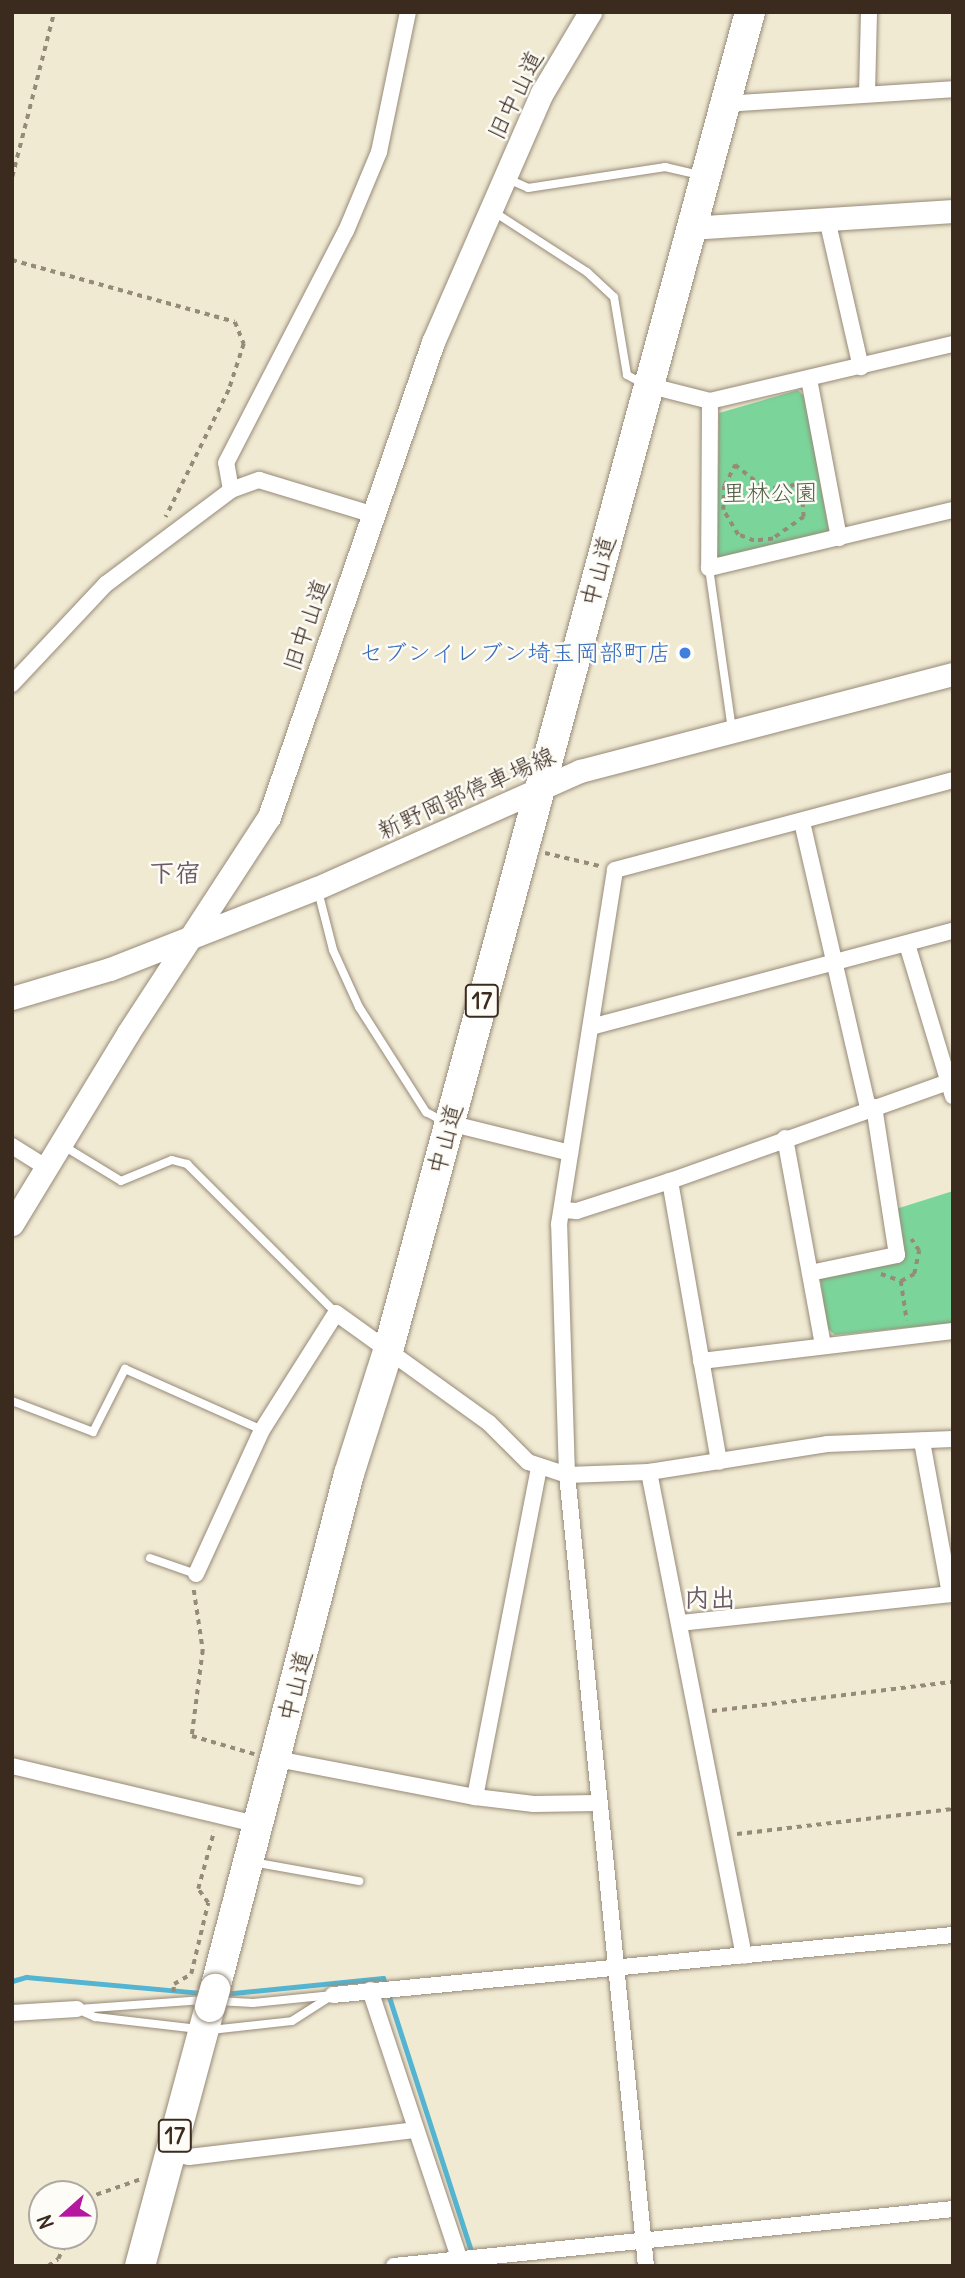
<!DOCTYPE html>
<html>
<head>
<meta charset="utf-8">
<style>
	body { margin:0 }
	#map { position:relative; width:965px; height:2278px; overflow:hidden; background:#f1ead3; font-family:Delius,"Klee One",sans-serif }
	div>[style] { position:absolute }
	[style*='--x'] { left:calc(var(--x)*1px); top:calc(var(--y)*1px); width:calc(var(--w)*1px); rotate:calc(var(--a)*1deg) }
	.green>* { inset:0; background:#7bd59b }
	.stream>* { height:5px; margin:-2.5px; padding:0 2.5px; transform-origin:2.5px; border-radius:2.5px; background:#53b5d2 }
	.path>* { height:3.5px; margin-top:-1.75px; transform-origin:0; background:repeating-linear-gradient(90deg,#968a78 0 5px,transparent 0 10px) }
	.roads { filter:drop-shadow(0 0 2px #968a78) drop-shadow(0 0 2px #968a78) }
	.lane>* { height:8px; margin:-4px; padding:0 4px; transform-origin:4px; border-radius:4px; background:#fff }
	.street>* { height:16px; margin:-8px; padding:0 8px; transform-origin:8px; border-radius:8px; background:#fff }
	.secondary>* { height:23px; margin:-11.5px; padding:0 11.5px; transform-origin:11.5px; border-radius:11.5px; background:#fff }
	.highway>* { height:30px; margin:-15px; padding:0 15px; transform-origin:15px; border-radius:15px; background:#fff }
	.bridges { filter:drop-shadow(0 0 2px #968a78) drop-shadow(0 0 2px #968a78) }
	.highway-bridge>* { height:30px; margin:-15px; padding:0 15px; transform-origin:15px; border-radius:15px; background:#fff }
	.dots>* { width:19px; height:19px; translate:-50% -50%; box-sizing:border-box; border:4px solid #fdfcf7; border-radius:50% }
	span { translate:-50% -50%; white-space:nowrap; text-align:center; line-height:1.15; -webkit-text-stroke:5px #fdfcf7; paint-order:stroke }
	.shield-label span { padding:2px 5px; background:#fdfcf7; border:2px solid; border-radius:5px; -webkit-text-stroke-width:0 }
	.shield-label { font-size:23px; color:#3b2a1e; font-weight:700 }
	.street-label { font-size:24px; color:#3b2a1e }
	.park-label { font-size:24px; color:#4e5d44 }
	.shop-label { font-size:24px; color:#366cbe }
	.right { translate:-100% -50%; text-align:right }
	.neighbourhood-label { font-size:26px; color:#6b5b66; font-weight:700 }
	.frame { position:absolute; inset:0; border:14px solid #3b2a1e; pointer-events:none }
	.north { position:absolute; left:28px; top:2180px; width:70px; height:70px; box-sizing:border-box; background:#fdfcf7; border:2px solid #afa8a0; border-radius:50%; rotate:249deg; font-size:19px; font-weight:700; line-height:28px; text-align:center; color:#3b2a1e }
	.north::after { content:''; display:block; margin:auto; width:24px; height:32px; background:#b5179e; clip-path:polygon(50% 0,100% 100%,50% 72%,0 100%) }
</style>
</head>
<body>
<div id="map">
	<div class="green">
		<div style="clip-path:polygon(798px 390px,805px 397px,829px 532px,717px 559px,719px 413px)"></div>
		<div style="clip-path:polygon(953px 1191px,953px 1323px,835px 1335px,827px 1328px,820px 1276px,903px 1259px,896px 1209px)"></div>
	</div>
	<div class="stream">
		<div style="--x:12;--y:1981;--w:15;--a:-16"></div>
		<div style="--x:26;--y:1977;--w:178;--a:5.2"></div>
		<div style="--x:223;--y:1994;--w:161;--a:-5.7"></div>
		<div style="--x:383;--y:1978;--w:3;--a:72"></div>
		<div style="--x:389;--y:1997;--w:283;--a:72.1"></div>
	</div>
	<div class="path">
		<div style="--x:12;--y:177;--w:170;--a:-75.7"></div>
		<div style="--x:12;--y:260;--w:231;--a:15.5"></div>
		<div style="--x:235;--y:322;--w:24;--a:68"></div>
		<div style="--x:244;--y:344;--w:48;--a:108.1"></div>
		<div style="--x:229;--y:390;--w:142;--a:116.4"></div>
		<div style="--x:735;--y:465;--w:36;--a:38"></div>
		<div style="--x:763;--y:487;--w:18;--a:6"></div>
		<div style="--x:781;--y:489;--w:22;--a:-18"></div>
		<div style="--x:802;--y:482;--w:35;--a:87"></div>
		<div style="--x:804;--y:517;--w:38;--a:145"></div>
		<div style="--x:773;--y:539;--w:19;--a:174"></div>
		<div style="--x:754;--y:541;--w:17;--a:-159"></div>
		<div style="--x:738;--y:535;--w:29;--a:-121"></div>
		<div style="--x:723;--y:510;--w:24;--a:-88"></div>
		<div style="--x:724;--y:486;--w:24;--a:-62"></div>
		<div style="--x:545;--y:853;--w:56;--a:13.5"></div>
		<div style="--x:881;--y:1274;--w:21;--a:19"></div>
		<div style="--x:901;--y:1281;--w:15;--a:-28"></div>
		<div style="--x:914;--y:1274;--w:24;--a:-78"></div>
		<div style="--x:919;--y:1251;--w:14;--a:-124"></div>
		<div style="--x:901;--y:1281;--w:40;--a:81.5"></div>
		<div style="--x:194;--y:1590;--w:61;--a:81.5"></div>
		<div style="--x:203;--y:1650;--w:87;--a:97.3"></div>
		<div style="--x:192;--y:1736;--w:65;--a:16.2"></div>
		<div style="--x:712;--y:1711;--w:243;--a:-6.9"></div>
		<div style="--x:737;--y:1834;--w:217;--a:-6.6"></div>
		<div style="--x:173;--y:1992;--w:8;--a:-83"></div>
		<div style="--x:174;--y:1984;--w:20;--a:-30"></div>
		<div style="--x:191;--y:1974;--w:73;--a:-76.5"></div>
		<div style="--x:208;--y:1903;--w:17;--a:-126"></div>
		<div style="--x:198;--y:1889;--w:60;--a:-74.6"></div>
		<div style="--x:84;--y:2205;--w:8;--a:-67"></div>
		<div style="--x:87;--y:2198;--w:57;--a:-19.4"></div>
		<div style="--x:48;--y:2266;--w:12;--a:-35"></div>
		<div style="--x:58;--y:2259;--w:25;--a:-64"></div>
	</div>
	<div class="roads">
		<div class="lane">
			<div style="--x:508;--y:179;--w:22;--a:24"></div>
			<div style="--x:528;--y:188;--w:139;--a:-8.7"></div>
			<div style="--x:665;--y:167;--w:37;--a:13"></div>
			<div style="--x:491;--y:210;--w:114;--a:32.9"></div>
			<div style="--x:587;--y:272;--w:37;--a:43"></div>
			<div style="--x:614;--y:297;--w:79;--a:80.5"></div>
			<div style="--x:627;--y:375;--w:19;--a:28"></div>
			<div style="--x:709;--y:568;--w:163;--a:81.9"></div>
			<div style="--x:318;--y:891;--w:61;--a:75.7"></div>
			<div style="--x:333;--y:950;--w:63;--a:65.5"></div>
			<div style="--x:359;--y:1007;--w:125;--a:57.5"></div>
			<div style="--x:426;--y:1112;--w:19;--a:28"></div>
			<div style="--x:62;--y:1145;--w:69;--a:31.4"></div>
			<div style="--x:121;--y:1181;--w:55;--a:-22.4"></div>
			<div style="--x:172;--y:1160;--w:16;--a:15"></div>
			<div style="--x:187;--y:1164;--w:211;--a:45"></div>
			<div style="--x:12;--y:1401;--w:87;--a:20.9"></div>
			<div style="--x:93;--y:1432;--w:71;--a:-63.1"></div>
			<div style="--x:125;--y:1369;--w:150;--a:24"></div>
			<div style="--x:150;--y:1558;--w:49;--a:19.2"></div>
			<div style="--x:252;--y:1862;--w:109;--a:10.1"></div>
			<div style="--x:217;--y:2001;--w:36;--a:3"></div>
			<div style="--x:253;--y:2003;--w:80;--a:-5.7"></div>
			<div style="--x:77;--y:2009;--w:20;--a:24"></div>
			<div style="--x:95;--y:2017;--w:104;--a:6.6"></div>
			<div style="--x:78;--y:2009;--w:126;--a:-4.1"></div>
			<div style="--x:211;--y:2030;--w:81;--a:-6.3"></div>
			<div style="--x:292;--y:2021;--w:49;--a:-32.4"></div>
		</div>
		<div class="street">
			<div style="--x:867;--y:94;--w:82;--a:-88.6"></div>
			<div style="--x:724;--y:104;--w:229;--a:-3.7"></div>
			<div style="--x:827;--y:219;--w:152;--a:77.1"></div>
			<div style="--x:809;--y:379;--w:162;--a:79.3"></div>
			<div style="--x:647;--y:385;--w:65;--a:14.3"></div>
			<div style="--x:710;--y:401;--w:250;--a:-13.2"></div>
			<div style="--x:710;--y:401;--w:167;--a:90.3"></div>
			<div style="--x:709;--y:568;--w:251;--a:-13.4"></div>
			<div style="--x:231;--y:490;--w:27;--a:-100"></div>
			<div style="--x:226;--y:463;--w:261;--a:-62.7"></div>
			<div style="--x:346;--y:231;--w:86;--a:-67.3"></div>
			<div style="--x:379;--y:152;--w:143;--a:-78.3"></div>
			<div style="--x:12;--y:684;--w:137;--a:-46.8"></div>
			<div style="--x:106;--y:584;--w:156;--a:-36.9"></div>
			<div style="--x:231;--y:490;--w:30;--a:-20"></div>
			<div style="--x:259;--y:480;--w:117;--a:16.9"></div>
			<div style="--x:802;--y:822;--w:294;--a:77"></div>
			<div style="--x:907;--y:944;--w:159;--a:73.2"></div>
			<div style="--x:591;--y:1027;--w:375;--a:-14.9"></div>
			<div style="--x:449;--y:1123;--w:125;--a:13.9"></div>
			<div style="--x:785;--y:1138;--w:211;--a:79.6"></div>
			<div style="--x:12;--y:1146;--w:40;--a:32"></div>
			<div style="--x:670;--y:1181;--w:285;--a:80.1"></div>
			<div style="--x:562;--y:1210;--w:15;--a:4"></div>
			<div style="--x:577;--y:1211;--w:98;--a:-17.9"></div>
			<div style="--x:670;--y:1181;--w:300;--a:-19.6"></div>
			<div style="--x:810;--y:1273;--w:89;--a:-11.7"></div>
			<div style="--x:897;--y:1255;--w:150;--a:-98.8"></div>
			<div style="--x:701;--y:1361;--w:254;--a:-6.8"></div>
			<div style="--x:649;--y:1472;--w:493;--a:78.9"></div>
			<div style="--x:196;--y:1574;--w:158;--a:-65.4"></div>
			<div style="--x:262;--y:1430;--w:138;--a:-57.7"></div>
			<div style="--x:336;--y:1313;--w:188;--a:35.7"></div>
			<div style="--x:489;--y:1423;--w:55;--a:45"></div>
			<div style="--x:528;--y:1462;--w:41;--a:18.4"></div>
			<div style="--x:567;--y:1475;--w:82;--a:-2.1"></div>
			<div style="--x:649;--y:1472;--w:180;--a:-8.9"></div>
			<div style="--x:827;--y:1444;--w:126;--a:-2.3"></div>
			<div style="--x:680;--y:1623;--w:272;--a:-6.1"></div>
			<div style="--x:950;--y:1594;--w:156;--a:-100.4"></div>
			<div style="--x:277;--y:1759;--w:202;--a:10.9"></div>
			<div style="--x:475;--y:1797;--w:59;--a:6.8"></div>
			<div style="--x:534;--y:1804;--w:63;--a:-0.9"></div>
			<div style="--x:12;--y:1766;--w:254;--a:13.4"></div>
			<div style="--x:475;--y:1797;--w:335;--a:-79"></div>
			<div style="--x:370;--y:1990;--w:282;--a:71.6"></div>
			<div style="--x:333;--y:1995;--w:623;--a:-5.53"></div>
			<div style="--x:12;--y:2013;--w:65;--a:-3.5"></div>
			<div style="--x:170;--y:2154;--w:19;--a:9"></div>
			<div style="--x:189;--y:2157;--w:227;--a:-6.8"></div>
			<div style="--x:394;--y:2266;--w:562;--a:-5.82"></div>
			<div style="--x:646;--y:2266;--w:795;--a:-95.7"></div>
			<div style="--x:567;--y:1475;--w:251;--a:-91.8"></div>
			<div style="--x:559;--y:1224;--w:358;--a:-81"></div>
			<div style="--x:615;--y:870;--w:350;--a:-14.9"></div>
		</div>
		<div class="secondary">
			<div style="--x:689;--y:228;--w:265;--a:-3.7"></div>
			<div style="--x:12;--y:998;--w:102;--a:-16.5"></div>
			<div style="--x:110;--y:969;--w:222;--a:-21.4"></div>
			<div style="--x:317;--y:888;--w:288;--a:-24"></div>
			<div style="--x:580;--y:771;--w:385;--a:-14.6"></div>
			<div style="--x:12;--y:1224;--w:223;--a:-58.7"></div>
			<div style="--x:128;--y:1033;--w:258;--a:-56.9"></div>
			<div style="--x:269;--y:817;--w:503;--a:-70.95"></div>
			<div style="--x:433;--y:342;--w:272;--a:-66.4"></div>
			<div style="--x:542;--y:93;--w:94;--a:-59.3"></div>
		</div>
		<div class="highway">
			<div style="--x:215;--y:1989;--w:532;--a:-75.42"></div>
			<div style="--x:349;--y:1474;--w:129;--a:-72.4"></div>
			<div style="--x:388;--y:1351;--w:1387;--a:-74.87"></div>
			<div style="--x:140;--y:2266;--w:268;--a:-74.9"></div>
		</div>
	</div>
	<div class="bridges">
		<div class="highway-bridge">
			<div style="--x:210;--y:2007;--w:19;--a:-74"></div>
		</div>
	</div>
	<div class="dots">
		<div style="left:685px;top:653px;background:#3f7fe0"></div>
	</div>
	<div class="shield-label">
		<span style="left:482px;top:1001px">17</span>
		<span style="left:175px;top:2136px">17</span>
	</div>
	<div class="street-label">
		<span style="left:515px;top:95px;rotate:-64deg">旧中山道</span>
		<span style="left:598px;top:571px;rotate:-75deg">中山道</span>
		<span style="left:306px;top:625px;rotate:-71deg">旧中山道</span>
		<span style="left:466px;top:793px;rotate:-24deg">新野岡部停車場線</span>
		<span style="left:445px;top:1139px;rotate:-75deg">中山道</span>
		<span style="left:295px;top:1686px;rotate:-76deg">中山道</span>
	</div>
	<div class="park-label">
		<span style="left:770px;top:493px">里林公園</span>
	</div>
	<div class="shop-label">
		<span class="right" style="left:671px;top:653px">セブンイレブン埼玉岡部町店</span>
	</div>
	<div class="neighbourhood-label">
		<span style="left:175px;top:873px">下宿</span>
		<span style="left:710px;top:1598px">内出</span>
	</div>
	<div class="frame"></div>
	<div class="north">N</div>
</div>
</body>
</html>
